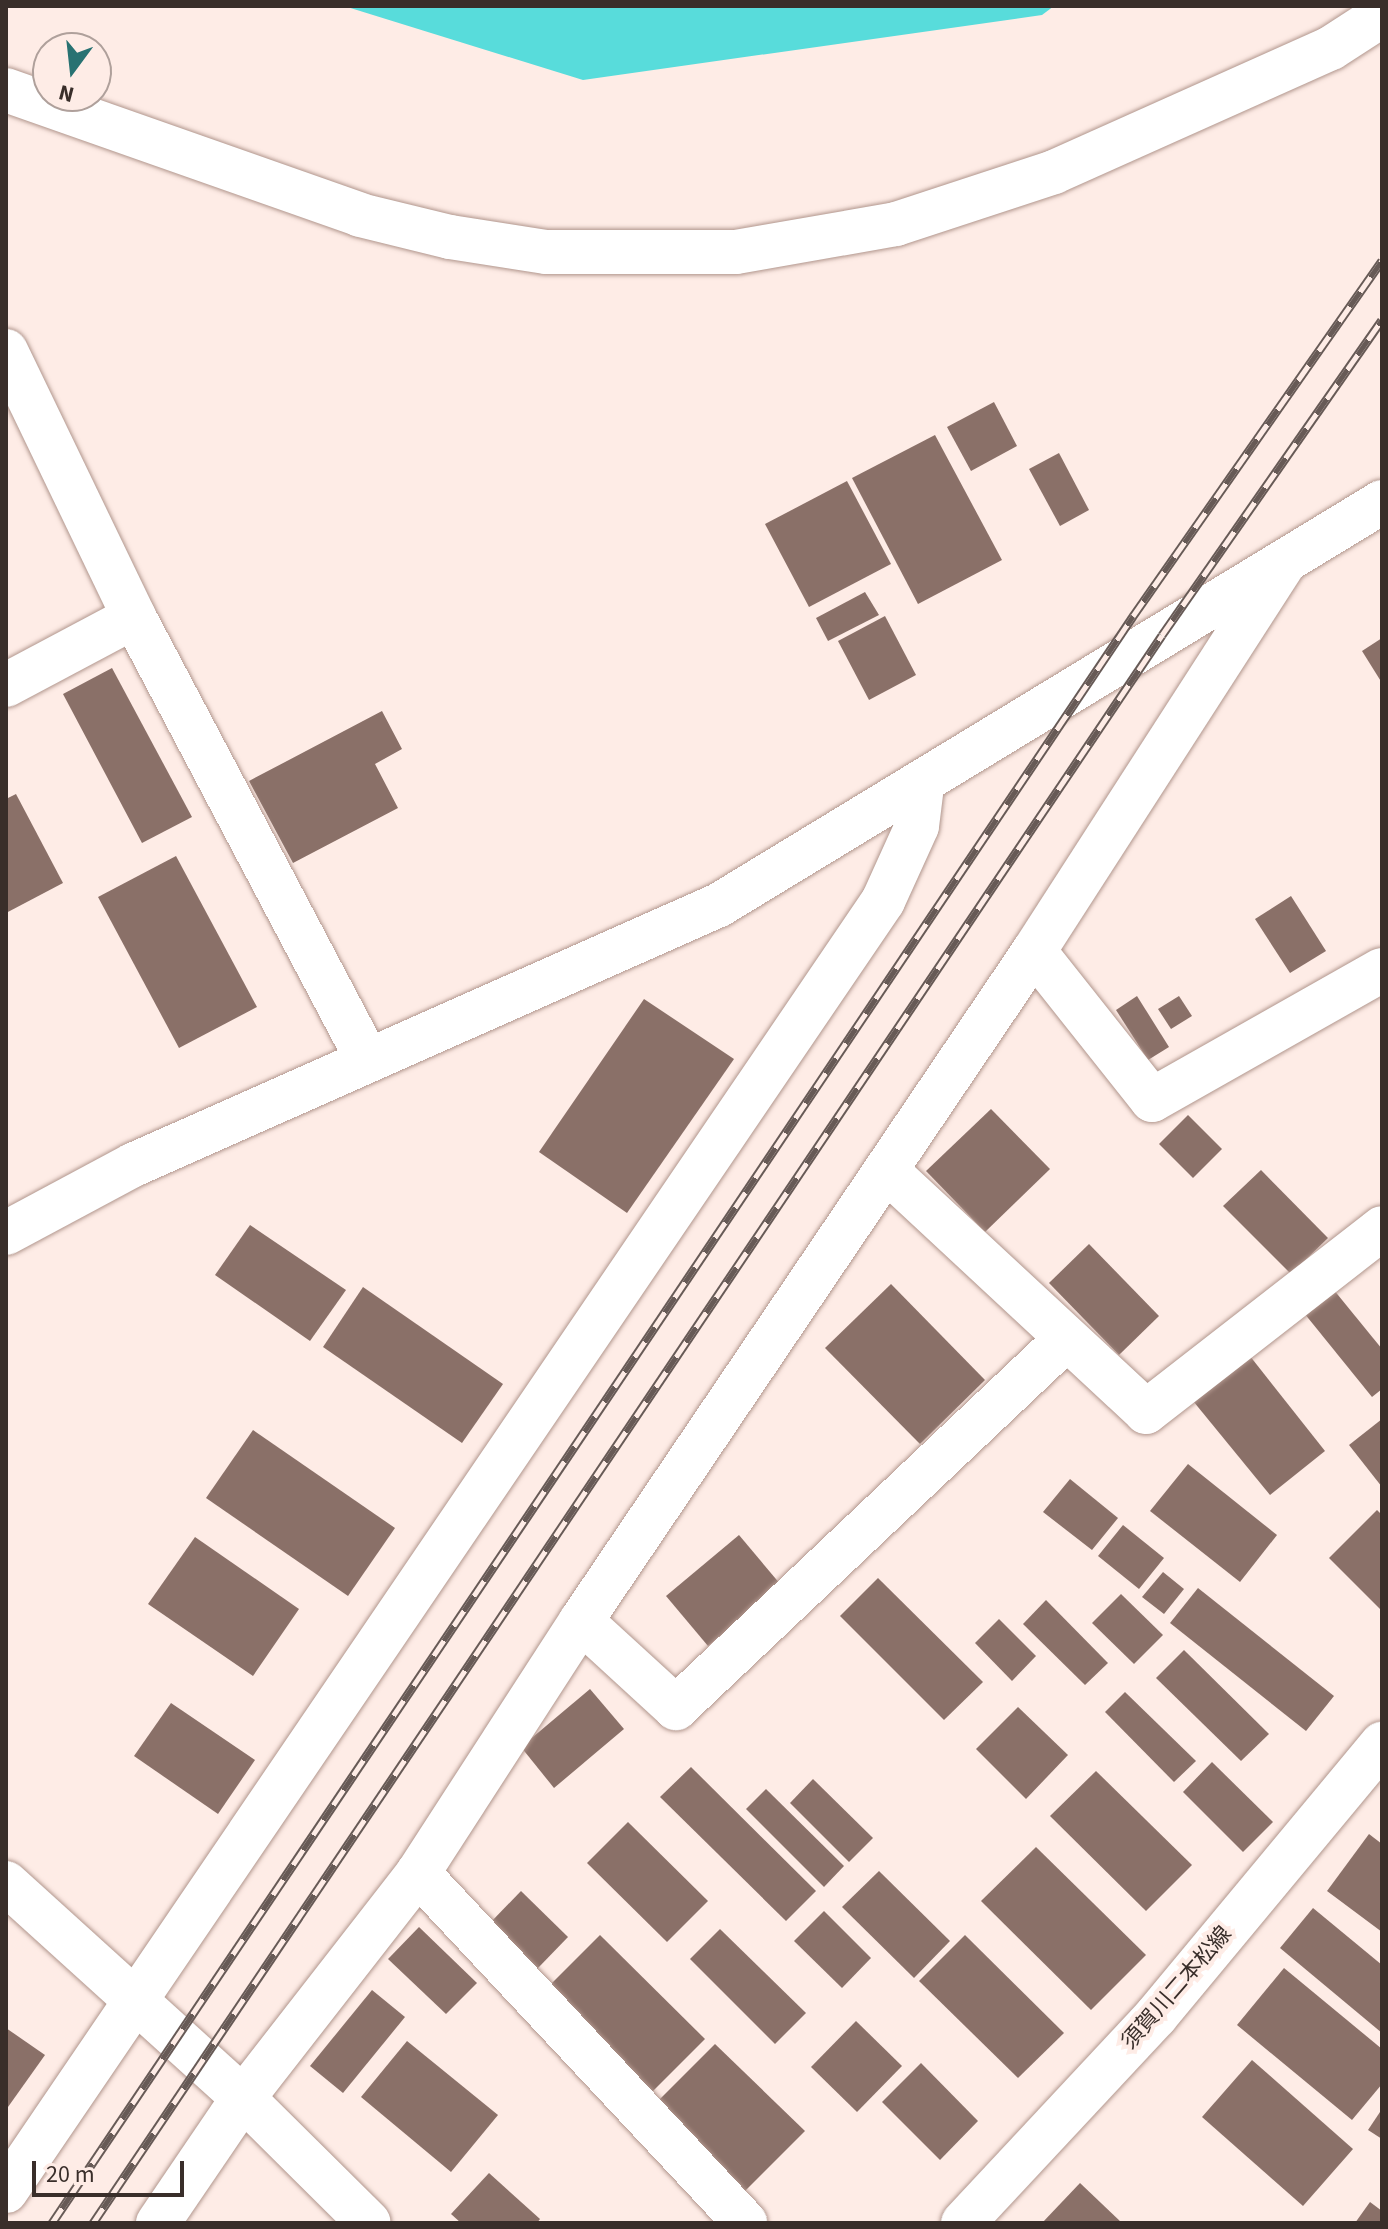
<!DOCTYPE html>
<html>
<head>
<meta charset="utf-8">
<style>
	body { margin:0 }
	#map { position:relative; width:1388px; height:2229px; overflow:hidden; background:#feece6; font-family:"Source Sans 3","Noto Sans JP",sans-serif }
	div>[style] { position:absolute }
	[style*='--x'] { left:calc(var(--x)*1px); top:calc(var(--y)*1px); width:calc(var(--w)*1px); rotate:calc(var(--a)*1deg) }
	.water>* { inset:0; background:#58dcdb }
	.building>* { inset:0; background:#8a7068 }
	.roads { filter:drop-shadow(0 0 2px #b1968d) drop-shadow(0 0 2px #b1968d) }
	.minor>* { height:44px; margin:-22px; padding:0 22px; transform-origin:22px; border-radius:22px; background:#fff }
	.major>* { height:44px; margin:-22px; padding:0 22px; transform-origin:22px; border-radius:22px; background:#fff }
	.rail>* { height:9px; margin-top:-4.5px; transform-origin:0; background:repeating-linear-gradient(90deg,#feece6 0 18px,#675a56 0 36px); box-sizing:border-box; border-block:2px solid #675a56 }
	span { translate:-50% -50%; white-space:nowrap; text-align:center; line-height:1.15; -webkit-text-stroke:8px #feece6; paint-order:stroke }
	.street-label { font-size:22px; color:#392e2a }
	.frame { position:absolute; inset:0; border:8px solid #392e2a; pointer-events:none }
	.north { position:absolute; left:32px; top:32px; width:80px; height:80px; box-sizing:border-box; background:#feece6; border:2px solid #afa09b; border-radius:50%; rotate:195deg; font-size:22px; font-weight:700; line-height:32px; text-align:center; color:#392e2a }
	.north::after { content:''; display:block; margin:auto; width:28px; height:36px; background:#287272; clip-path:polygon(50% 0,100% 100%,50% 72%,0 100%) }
	.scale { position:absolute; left:32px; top:2161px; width:152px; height:36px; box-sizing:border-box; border:4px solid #392e2a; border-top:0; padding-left:10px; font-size:24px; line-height:28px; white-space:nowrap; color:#392e2a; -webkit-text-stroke:6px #feece6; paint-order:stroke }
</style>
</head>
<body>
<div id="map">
	<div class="water">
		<div style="clip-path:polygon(344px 6px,1054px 6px,1042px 15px,583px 80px)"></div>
	</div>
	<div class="building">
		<div style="clip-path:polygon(994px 402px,1017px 446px,971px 471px,947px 427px)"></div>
		<div style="clip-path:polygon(935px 435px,1002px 560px,918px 604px,852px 478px)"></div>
		<div style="clip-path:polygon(1059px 453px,1089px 510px,1060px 526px,1029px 469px)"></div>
		<div style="clip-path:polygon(847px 481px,891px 564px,809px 607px,765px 524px)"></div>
		<div style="clip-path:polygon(865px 592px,879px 615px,828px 641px,816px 618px)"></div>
		<div style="clip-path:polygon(885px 616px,916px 675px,869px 700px,838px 641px)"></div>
		<div style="clip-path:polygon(1382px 638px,1382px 683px,1362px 651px)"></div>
		<div style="clip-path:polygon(112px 668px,192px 817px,142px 843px,63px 694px)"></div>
		<div style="clip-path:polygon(382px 711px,402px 749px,375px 764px,398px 808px,293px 863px,249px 781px)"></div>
		<div style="clip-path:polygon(16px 794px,63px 883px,6px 913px,6px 799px)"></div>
		<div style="clip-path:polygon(176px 856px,257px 1007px,179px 1048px,98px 897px)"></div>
		<div style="clip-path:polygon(1291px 896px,1326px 951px,1290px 973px,1255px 919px)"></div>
		<div style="clip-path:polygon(1137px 996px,1169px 1047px,1148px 1060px,1116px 1010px)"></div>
		<div style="clip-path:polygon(1179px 996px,1192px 1016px,1171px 1029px,1158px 1009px)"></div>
		<div style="clip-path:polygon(644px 999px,734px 1059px,627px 1213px,539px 1152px)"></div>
		<div style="clip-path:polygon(991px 1109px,1050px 1169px,985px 1232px,926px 1171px)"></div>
		<div style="clip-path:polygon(1188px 1115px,1222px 1149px,1193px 1178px,1159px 1144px)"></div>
		<div style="clip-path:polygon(1261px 1170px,1328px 1238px,1291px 1274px,1223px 1206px)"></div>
		<div style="clip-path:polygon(250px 1225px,346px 1290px,310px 1341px,215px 1275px)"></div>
		<div style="clip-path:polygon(1089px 1244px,1159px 1316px,1119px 1355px,1049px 1283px)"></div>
		<div style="clip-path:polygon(891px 1284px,985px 1380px,920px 1444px,825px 1348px)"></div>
		<div style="clip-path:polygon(1329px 1284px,1382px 1349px,1382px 1389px,1372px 1397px,1300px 1308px)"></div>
		<div style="clip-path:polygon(363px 1287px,503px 1384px,462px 1443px,323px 1347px)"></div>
		<div style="clip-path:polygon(1246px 1351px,1325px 1451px,1270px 1495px,1189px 1396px)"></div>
		<div style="clip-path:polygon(1382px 1419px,1382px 1487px,1349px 1445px)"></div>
		<div style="clip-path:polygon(253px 1430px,395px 1528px,348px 1596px,206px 1498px)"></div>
		<div style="clip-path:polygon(1188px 1464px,1277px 1535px,1240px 1582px,1150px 1511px)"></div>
		<div style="clip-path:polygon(1070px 1479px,1118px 1518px,1092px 1550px,1043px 1512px)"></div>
		<div style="clip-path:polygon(1377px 1510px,1382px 1515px,1382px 1611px,1329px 1558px)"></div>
		<div style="clip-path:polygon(1123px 1525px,1164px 1558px,1139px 1589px,1098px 1556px)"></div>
		<div style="clip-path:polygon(739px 1535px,781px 1585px,708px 1646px,666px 1596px)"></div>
		<div style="clip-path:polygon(195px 1537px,299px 1609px,253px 1676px,148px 1604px)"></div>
		<div style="clip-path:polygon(1163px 1572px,1184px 1589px,1164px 1614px,1142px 1597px)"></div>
		<div style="clip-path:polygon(878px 1578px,983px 1682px,944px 1720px,840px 1616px)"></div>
		<div style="clip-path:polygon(1198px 1588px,1334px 1696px,1306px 1731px,1170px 1623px)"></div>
		<div style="clip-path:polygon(1121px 1594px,1163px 1635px,1134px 1664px,1092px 1623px)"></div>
		<div style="clip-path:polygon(1046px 1600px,1108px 1663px,1085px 1685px,1023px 1624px)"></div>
		<div style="clip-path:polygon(999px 1619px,1036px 1656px,1012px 1681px,975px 1643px)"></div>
		<div style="clip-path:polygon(1184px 1650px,1269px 1734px,1241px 1761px,1156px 1678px)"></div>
		<div style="clip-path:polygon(590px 1689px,624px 1729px,554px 1788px,521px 1747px)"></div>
		<div style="clip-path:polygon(1125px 1692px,1196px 1761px,1174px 1782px,1105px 1712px)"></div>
		<div style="clip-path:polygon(171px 1703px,255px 1760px,218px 1814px,134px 1756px)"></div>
		<div style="clip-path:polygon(1018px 1707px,1068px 1755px,1026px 1799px,976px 1749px)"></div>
		<div style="clip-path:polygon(1212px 1762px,1273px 1822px,1243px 1852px,1183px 1792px)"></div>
		<div style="clip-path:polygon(691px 1767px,816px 1891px,786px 1921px,660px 1797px)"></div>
		<div style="clip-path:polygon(1096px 1771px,1192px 1865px,1146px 1911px,1050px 1816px)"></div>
		<div style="clip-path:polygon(813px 1779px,873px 1838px,849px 1862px,790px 1803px)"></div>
		<div style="clip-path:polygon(766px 1789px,844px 1866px,824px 1887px,746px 1809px)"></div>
		<div style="clip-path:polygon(628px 1822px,708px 1901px,667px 1942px,587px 1863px)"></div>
		<div style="clip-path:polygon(1369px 1834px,1382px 1844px,1382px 1932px,1327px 1891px)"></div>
		<div style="clip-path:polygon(1036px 1847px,1146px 1955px,1091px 2010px,981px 1901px)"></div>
		<div style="clip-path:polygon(879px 1871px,950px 1941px,914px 1978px,842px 1907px)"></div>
		<div style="clip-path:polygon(521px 1891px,568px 1937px,537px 1969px,490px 1923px)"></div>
		<div style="clip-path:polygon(1313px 1908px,1382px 1965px,1382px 2033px,1280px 1948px)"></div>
		<div style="clip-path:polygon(824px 1911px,871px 1958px,842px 1988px,794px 1941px)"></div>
		<div style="clip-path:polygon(419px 1927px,477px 1983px,446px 2014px,388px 1959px)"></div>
		<div style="clip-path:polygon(720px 1929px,806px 2013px,775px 2044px,690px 1959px)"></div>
		<div style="clip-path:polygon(600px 1935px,705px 2039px,651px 2093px,546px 1989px)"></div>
		<div style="clip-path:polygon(965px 1935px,1064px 2033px,1018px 2078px,919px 1981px)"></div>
		<div style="clip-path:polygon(1284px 1968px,1382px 2049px,1382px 2084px,1352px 2120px,1237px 2025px)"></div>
		<div style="clip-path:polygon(372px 1990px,405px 2017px,343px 2093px,310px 2066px)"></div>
		<div style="clip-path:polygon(856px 2021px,902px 2066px,857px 2112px,811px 2067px)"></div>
		<div style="clip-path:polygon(6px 2028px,45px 2055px,8px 2107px,6px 2105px)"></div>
		<div style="clip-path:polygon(407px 2041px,498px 2115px,451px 2172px,361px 2097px)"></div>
		<div style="clip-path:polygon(715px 2044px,805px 2131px,738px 2198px,649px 2110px)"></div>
		<div style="clip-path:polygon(1252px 2060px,1353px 2149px,1303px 2206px,1202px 2117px)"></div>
		<div style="clip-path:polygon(921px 2063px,978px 2121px,940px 2160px,882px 2102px)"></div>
		<div style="clip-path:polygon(1382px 2109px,1382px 2139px,1368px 2130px)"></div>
		<div style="clip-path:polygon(489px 2173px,540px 2219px,537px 2223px,461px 2223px,451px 2214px)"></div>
		<div style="clip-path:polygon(1080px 2183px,1122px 2223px,1042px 2223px)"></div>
		<div style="clip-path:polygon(1370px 2202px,1382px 2211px,1382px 2223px,1355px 2223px)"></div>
	</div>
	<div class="roads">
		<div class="minor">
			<div style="--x:6;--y:90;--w:375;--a:19.4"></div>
			<div style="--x:360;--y:215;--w:93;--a:13.7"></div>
			<div style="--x:450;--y:237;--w:97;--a:8.9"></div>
			<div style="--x:546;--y:252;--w:190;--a:0"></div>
			<div style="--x:736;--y:252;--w:162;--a:-9.9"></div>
			<div style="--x:896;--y:224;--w:166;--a:-18.2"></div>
			<div style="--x:1054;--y:172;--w:303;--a:-24.1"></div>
			<div style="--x:1331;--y:48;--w:61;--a:-32.9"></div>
			<div style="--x:6;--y:351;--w:295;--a:64.3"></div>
			<div style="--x:134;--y:617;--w:499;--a:62.2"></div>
			<div style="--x:6;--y:685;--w:145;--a:-28"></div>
			<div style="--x:1034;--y:951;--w:190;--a:51.6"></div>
			<div style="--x:1152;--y:1100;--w:264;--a:-29.5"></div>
			<div style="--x:886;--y:1170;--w:355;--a:42.9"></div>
			<div style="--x:1146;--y:1412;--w:299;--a:-37.9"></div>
			<div style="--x:6;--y:1233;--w:144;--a:-28.2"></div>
			<div style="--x:133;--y:1165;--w:641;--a:-23.93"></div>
			<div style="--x:719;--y:905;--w:776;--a:-31.29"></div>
			<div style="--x:581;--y:1621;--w:129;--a:42.5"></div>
			<div style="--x:676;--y:1708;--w:535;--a:-43.41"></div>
			<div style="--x:418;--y:1873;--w:479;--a:46.9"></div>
			<div style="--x:6;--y:1883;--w:320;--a:42.2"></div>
			<div style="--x:243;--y:2098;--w:177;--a:44.8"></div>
			<div style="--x:6;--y:2191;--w:1560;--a:-55.79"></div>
			<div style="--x:883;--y:901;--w:82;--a:-65.6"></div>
			<div style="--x:917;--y:826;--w:40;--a:-82.9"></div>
			<div style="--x:158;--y:2223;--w:151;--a:-55.8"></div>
			<div style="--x:243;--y:2098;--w:285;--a:-52.1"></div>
			<div style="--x:418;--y:1873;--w:300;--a:-57.1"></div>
			<div style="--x:581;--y:1621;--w:809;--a:-55.94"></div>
			<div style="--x:1034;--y:951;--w:460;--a:-57.2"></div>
		</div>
		<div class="major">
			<div style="--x:963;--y:2223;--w:283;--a:-47"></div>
			<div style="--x:1156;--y:2016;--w:354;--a:-50.3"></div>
		</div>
	</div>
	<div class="rail">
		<div style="--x:52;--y:2223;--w:1937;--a:-56.07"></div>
		<div style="--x:1133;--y:616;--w:434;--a:-55"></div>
		<div style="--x:93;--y:2223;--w:1914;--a:-56.05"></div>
		<div style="--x:1162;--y:635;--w:384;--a:-55.1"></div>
	</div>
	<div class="street-label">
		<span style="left:1177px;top:1988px;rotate:-49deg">須賀川二本松線</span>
	</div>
	<div class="frame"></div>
	<div class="north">N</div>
	<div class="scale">20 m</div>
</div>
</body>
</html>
